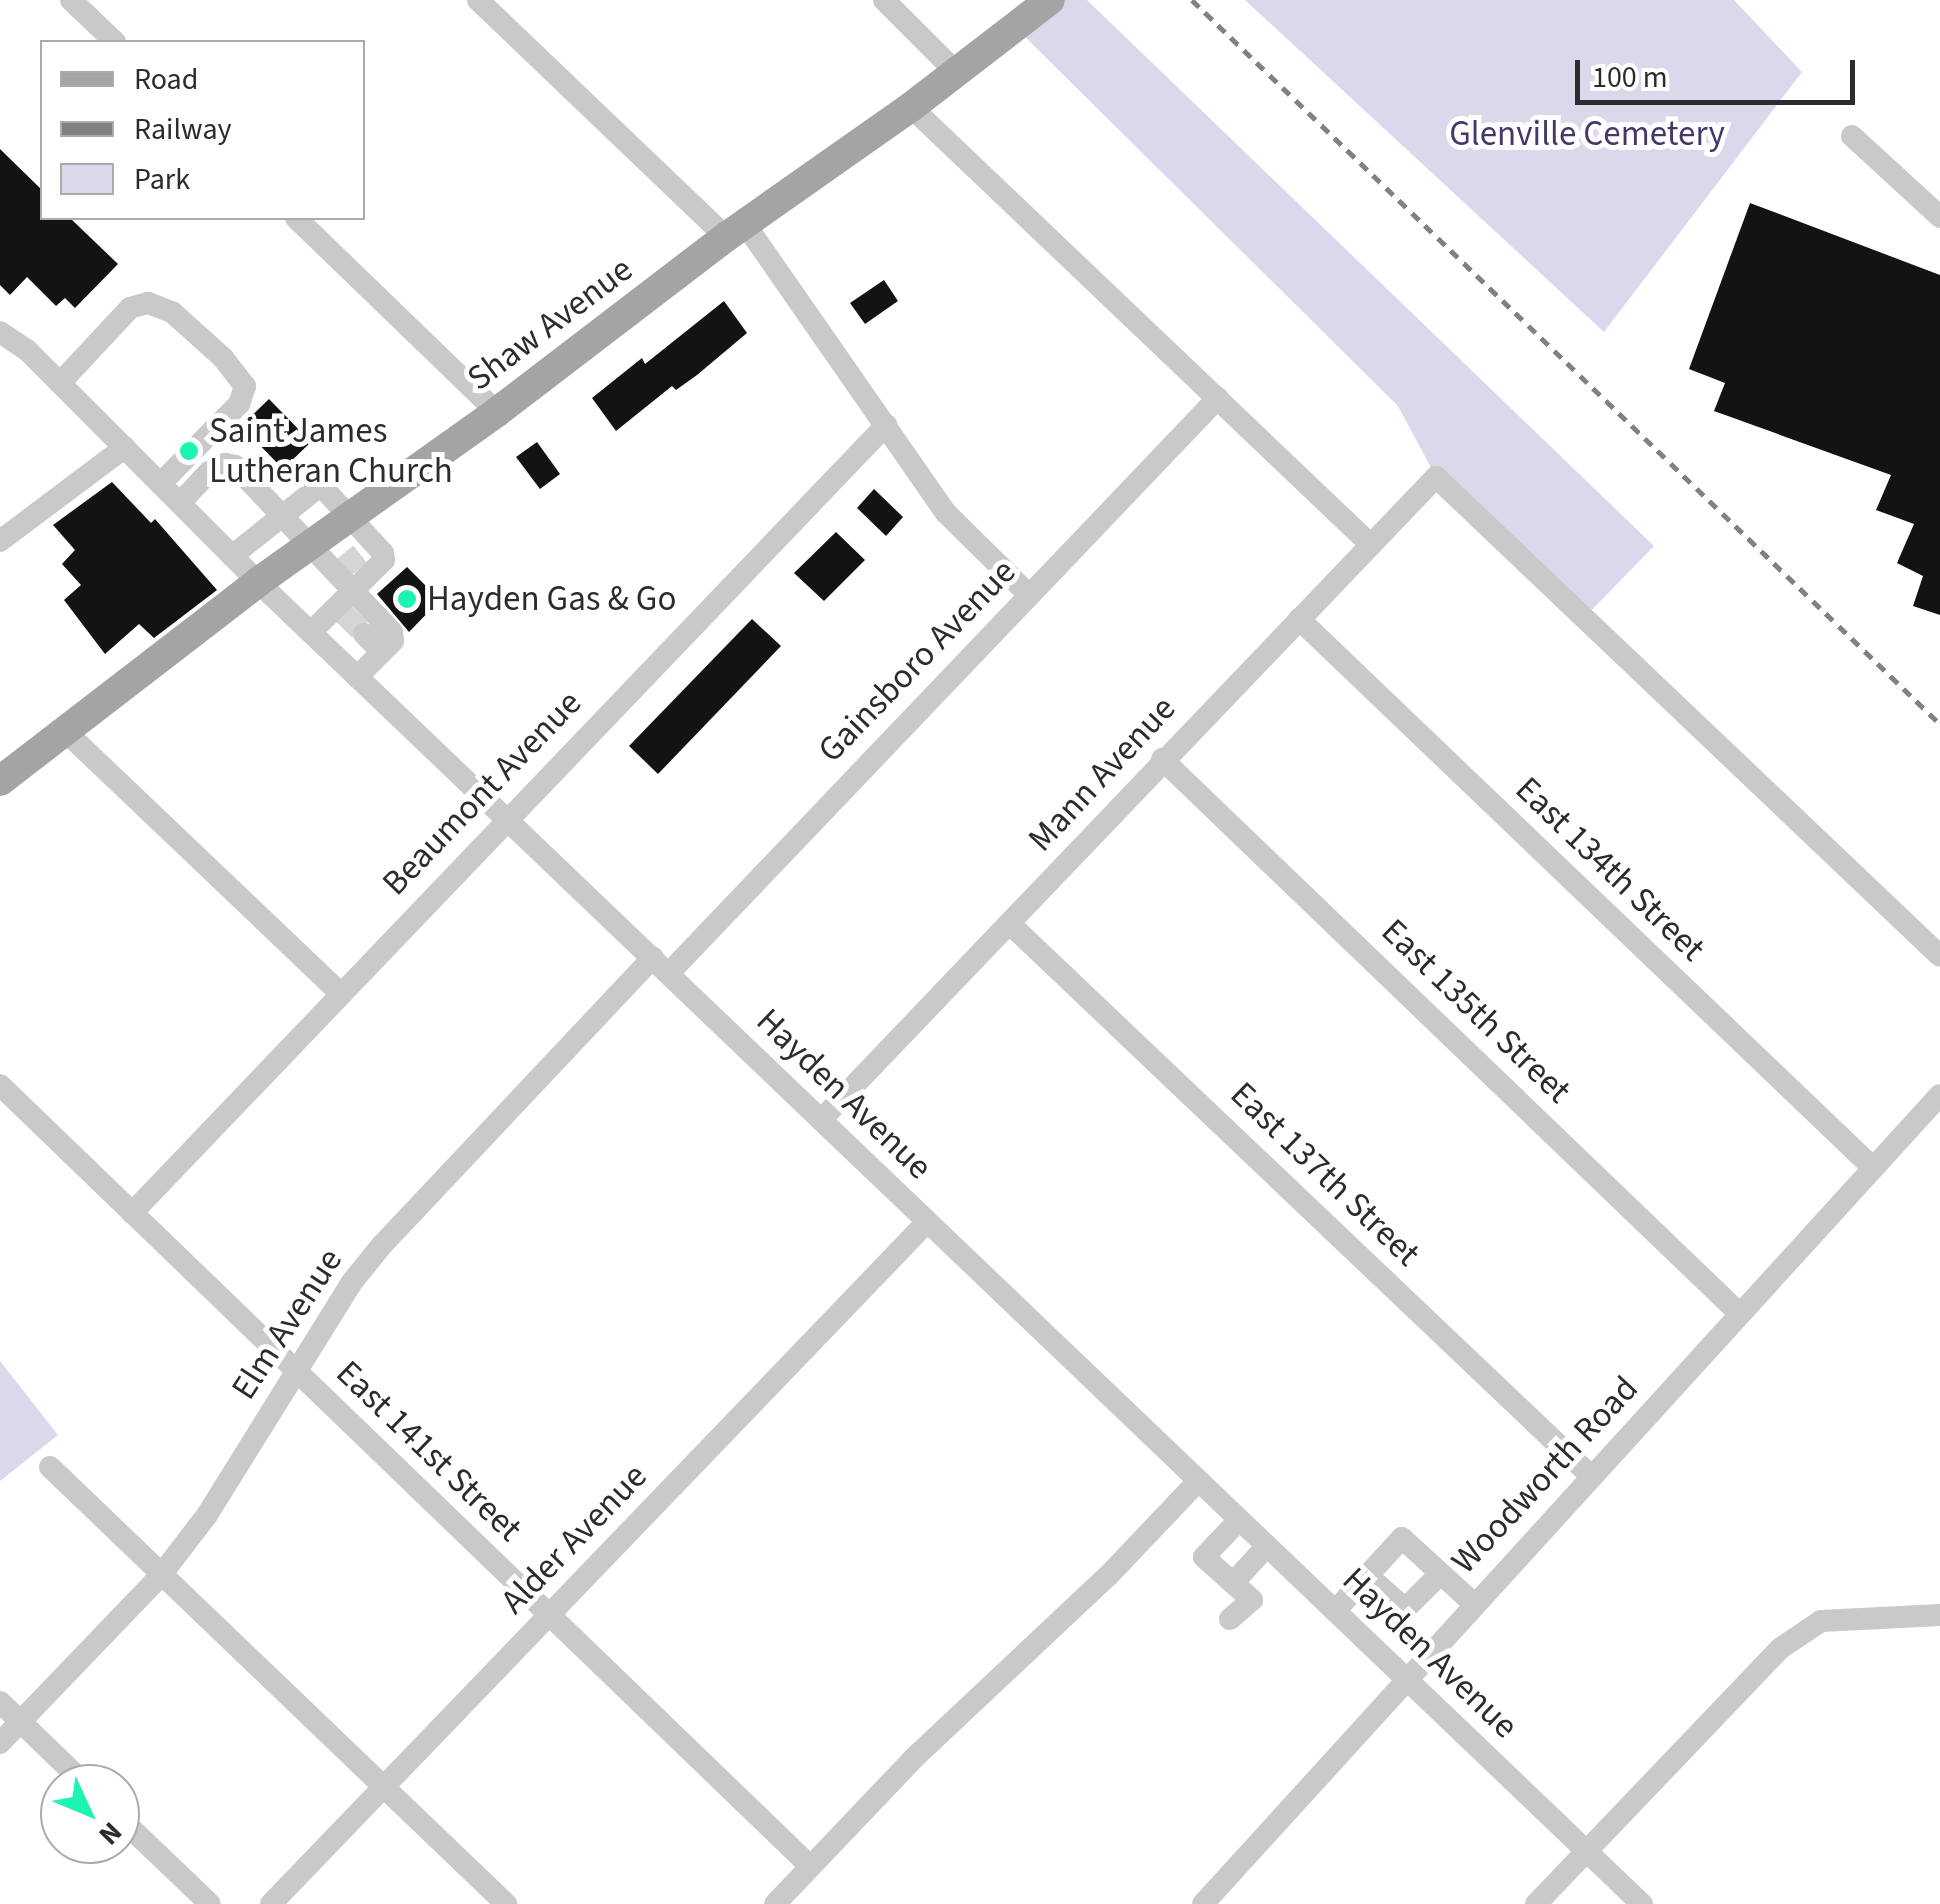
<!DOCTYPE html>
<html>
<head>
<meta charset="utf-8">
<style>
	body { margin:0 }
	#map { position:relative; width:1940px; height:1904px; overflow:hidden; background:#fff; font-family:"Source Sans 3",sans-serif }
	div>[style] { position:absolute }
	[style*='--x'] { left:calc(var(--x)*1px); top:calc(var(--y)*1px); width:calc(var(--w)*1px); rotate:calc(var(--a)*1deg) }
	.green>* { inset:0; background:#dcd7eb }
	.building>* { inset:0; background:#131313 }
	.minor-tunnel>* { height:22px; margin-top:-11px; transform-origin:0; background:repeating-linear-gradient(90deg,#d5d5d5 0 22px,transparent 0 33px) }
	.minor>* { height:22px; margin:-11px; padding:0 11px; transform-origin:11px; border-radius:11px; background:#c9c9c9 }
	.major>* { height:30px; margin:-15px; padding:0 15px; transform-origin:15px; border-radius:15px; background:#a4a4a4 }
	.rail>* { height:5px; margin-top:-2.5px; transform-origin:0; background:repeating-linear-gradient(90deg,#818181 0 10px,transparent 0 18px) }
	.dots>* { width:28px; height:28px; translate:-50% -50%; box-sizing:border-box; border:5px solid #fff; border-radius:50% }
	span { translate:-50% -50%; white-space:nowrap; text-align:center; line-height:1.15; -webkit-text-stroke:10px #fff; paint-order:stroke }
	.park-label { font-size:35px; color:#46366a }
	.street-label { font-size:35px; color:#2c2c2c }
	.poi-label { font-size:35px; color:#2c2c2c }
	.left { translate:0 -50%; text-align:left }
	.legend { position:absolute; left:40px; top:40px; width:325px; height:180px; box-sizing:border-box; background:#fff; border:2px solid #ababab; margin:0; padding:12px 18px; list-style:none; font-size:30px; color:#2c2c2c }
	.legend li { display:flex; align-items:center; gap:20px; height:50px }
	.legend b { width:50px; border:2px solid #ababab }
	.north { position:absolute; left:40px; top:1764px; width:100px; height:100px; box-sizing:border-box; background:#fff; border:2px solid #ababab; border-radius:50%; rotate:134deg; font-size:28px; font-weight:700; line-height:40px; text-align:center; color:#2c2c2c }
	.north::after { content:''; display:block; margin:auto; width:35px; height:45px; background:#1df3b2; clip-path:polygon(50% 0,100% 100%,50% 72%,0 100%) }
	.scale { position:absolute; left:1575px; top:60px; width:280px; height:45px; box-sizing:border-box; border:5px solid #2c2c2c; border-top:0; padding-left:12px; font-size:30px; line-height:35px; white-space:nowrap; color:#2c2c2c; -webkit-text-stroke:8px #fff; paint-order:stroke }
</style>
</head>
<body>
<div id="map">
	<div class="green">
		<div style="clip-path:polygon(1050px 0,1087px 0,1654px 546px,1584px 618px,1436px 477px,1398px 406px,1015px 27px)"></div>
		<div style="clip-path:polygon(1245px 0,1734px 0,1802px 72px,1604px 332px)"></div>
		<div style="clip-path:polygon(0 1361px,58px 1435px,0 1481px)"></div>
	</div>
	<div class="building">
		<div style="clip-path:polygon(0 149px,42px 190px,42px 218px,70px 218px,118px 264px,75px 308px,65px 298px,56px 306px,27px 277px,10px 295px,0 285px)"></div>
		<div style="clip-path:polygon(1750px 203px,1940px 275px,1940px 615px,1913px 606px,1923px 576px,1897px 563px,1914px 524px,1876px 510px,1891px 475px,1714px 411px,1725px 383px,1689px 369px)"></div>
		<div style="clip-path:polygon(884px 280px,898px 301px,865px 324px,850px 303px)"></div>
		<div style="clip-path:polygon(724px 301px,747px 333px,697px 375px,676px 390px,672px 386px,616px 431px,592px 398px,642px 358px,645px 364px)"></div>
		<div style="clip-path:polygon(269px 399px,311px 442px,283px 469px,241px 426px)"></div>
		<div style="clip-path:polygon(537px 442px,560px 474px,540px 489px,516px 457px)"></div>
		<div style="clip-path:polygon(112px 482px,151px 523px,155px 519px,217px 590px,154px 638px,139px 624px,105px 654px,64px 600px,81px 585px,62px 564px,75px 550px,53px 525px)"></div>
		<div style="clip-path:polygon(874px 489px,903px 517px,886px 536px,857px 508px)"></div>
		<div style="clip-path:polygon(836px 532px,865px 560px,824px 601px,794px 573px)"></div>
		<div style="clip-path:polygon(407px 567px,440px 600px,409px 632px,377px 594px)"></div>
		<div style="clip-path:polygon(752px 619px,781px 646px,658px 774px,629px 746px)"></div>
	</div>
	<div class="minor-tunnel">
		<div style="--x:343;--y:568;--w:27;--a:-39"></div>
		<div style="--x:344;--y:614;--w:28;--a:45"></div>
	</div>
	<div class="minor">
		<div style="--x:71;--y:0;--w:61;--a:43.7"></div>
		<div style="--x:478;--y:0;--w:343;--a:43.7"></div>
		<div style="--x:884;--y:0;--w:102;--a:45"></div>
		<div style="--x:911;--y:107;--w:635;--a:43.6"></div>
		<div style="--x:1852;--y:136;--w:120;--a:42.6"></div>
		<div style="--x:296;--y:218;--w:279;--a:44"></div>
		<div style="--x:745;--y:224;--w:352;--a:55.2"></div>
		<div style="--x:946;--y:513;--w:115;--a:44.6"></div>
		<div style="--x:0;--y:332;--w:32;--a:34"></div>
		<div style="--x:27;--y:350;--w:327;--a:45.1"></div>
		<div style="--x:258;--y:582;--w:1914;--a:43.69"></div>
		<div style="--x:60;--y:383;--w:103;--a:-47"></div>
		<div style="--x:130;--y:308;--w:19;--a:-16"></div>
		<div style="--x:148;--y:303;--w:26;--a:21"></div>
		<div style="--x:172;--y:312;--w:69;--a:42"></div>
		<div style="--x:223;--y:358;--w:36;--a:52"></div>
		<div style="--x:245;--y:386;--w:19;--a:108"></div>
		<div style="--x:239;--y:404;--w:111;--a:134.6"></div>
		<div style="--x:180;--y:503;--w:42;--a:-46.9"></div>
		<div style="--x:209;--y:472;--w:18;--a:-27"></div>
		<div style="--x:225;--y:464;--w:10;--a:11"></div>
		<div style="--x:235;--y:466;--w:228;--a:46.6"></div>
		<div style="--x:392;--y:632;--w:9;--a:84"></div>
		<div style="--x:393;--y:641;--w:51;--a:135"></div>
		<div style="--x:0;--y:541;--w:156;--a:-36.9"></div>
		<div style="--x:232;--y:556;--w:107;--a:-38.6"></div>
		<div style="--x:316;--y:489;--w:8;--a:0"></div>
		<div style="--x:324;--y:489;--w:87;--a:47.3"></div>
		<div style="--x:383;--y:553;--w:7;--a:82"></div>
		<div style="--x:384;--y:560;--w:103;--a:135.4"></div>
		<div style="--x:1299;--y:619;--w:794;--a:43.72"></div>
		<div style="--x:364;--y:634;--w:25;--a:45"></div>
		<div style="--x:66;--y:732;--w:378;--a:43.6"></div>
		<div style="--x:1162;--y:759;--w:801;--a:43.84"></div>
		<div style="--x:1010;--y:924;--w:801;--a:43.53"></div>
		<div style="--x:669;--y:973;--w:795;--a:-46.33"></div>
		<div style="--x:0;--y:1085;--w:1125;--a:43.96"></div>
		<div style="--x:821;--y:1120;--w:890;--a:-46.28"></div>
		<div style="--x:1436;--y:477;--w:695;--a:43.54"></div>
		<div style="--x:132;--y:1213;--w:1091;--a:-46.26"></div>
		<div style="--x:50;--y:1467;--w:632;--a:43.78"></div>
		<div style="--x:1239;--y:1520;--w:51;--a:133.4"></div>
		<div style="--x:1204;--y:1557;--w:39;--a:42"></div>
		<div style="--x:1233;--y:1583;--w:50;--a:-47.4"></div>
		<div style="--x:1367;--y:1575;--w:51;--a:41.8"></div>
		<div style="--x:1405;--y:1609;--w:49;--a:-45"></div>
		<div style="--x:1335;--y:1611;--w:99;--a:-47.5"></div>
		<div style="--x:1402;--y:1538;--w:98;--a:42.5"></div>
		<div style="--x:1230;--y:1619;--w:29;--a:-41"></div>
		<div style="--x:1252;--y:1600;--w:25;--a:-138"></div>
		<div style="--x:0;--y:1702;--w:118;--a:44"></div>
		<div style="--x:0;--y:1743;--w:233;--a:-46.2"></div>
		<div style="--x:161;--y:1575;--w:76;--a:-52.5"></div>
		<div style="--x:207;--y:1515;--w:274;--a:-58.1"></div>
		<div style="--x:352;--y:1282;--w:48;--a:-51"></div>
		<div style="--x:382;--y:1245;--w:395;--a:-46.7"></div>
		<div style="--x:120;--y:1818;--w:124;--a:43.7"></div>
		<div style="--x:271;--y:1904;--w:946;--a:-46.11"></div>
		<div style="--x:775;--y:1904;--w:203;--a:-46.4"></div>
		<div style="--x:915;--y:1757;--w:265;--a:-43.2"></div>
		<div style="--x:1108;--y:1576;--w:131;--a:-46.5"></div>
		<div style="--x:1203;--y:1904;--w:1094;--a:-47.67"></div>
		<div style="--x:1536;--y:1904;--w:354;--a:-46.3"></div>
		<div style="--x:1781;--y:1648;--w:48;--a:-34"></div>
		<div style="--x:1821;--y:1621;--w:119;--a:-2.9"></div>
	</div>
	<div class="major">
		<div style="--x:0;--y:781;--w:326;--a:-37.6"></div>
		<div style="--x:258;--y:582;--w:293;--a:-35.4"></div>
		<div style="--x:497;--y:412;--w:288;--a:-37.4"></div>
		<div style="--x:726;--y:237;--w:226;--a:-35.1"></div>
		<div style="--x:911;--y:107;--w:175;--a:-37.6"></div>
	</div>
	<div class="rail">
		<div style="--x:1192;--y:0;--w:1041;--a:44.07"></div>
	</div>
	<div class="dots">
		<div style="left:189px;top:451px;background:#1df3b2"></div>
		<div style="left:407px;top:599px;background:#1df3b2"></div>
	</div>
	<div class="park-label">
		<span style="left:1587px;top:134px">Glenville Cemetery</span>
	</div>
	<div class="street-label">
		<span style="left:550px;top:324px;rotate:-37deg">Shaw Avenue</span>
		<span style="left:917px;top:661px;rotate:-46deg">Gainsboro Avenue</span>
		<span style="left:1102px;top:774px;rotate:-47deg">Mann Avenue</span>
		<span style="left:482px;top:793px;rotate:-46deg">Beaumont Avenue</span>
		<span style="left:1610px;top:869px;rotate:44deg">East 134th Street</span>
		<span style="left:1476px;top:1011px;rotate:44deg">East 135th Street</span>
		<span style="left:844px;top:1094px;rotate:44deg">Hayden Avenue</span>
		<span style="left:1325px;top:1174px;rotate:44deg">East 137th Street</span>
		<span style="left:287px;top:1324px;rotate:-57deg">Elm Avenue</span>
		<span style="left:429px;top:1451px;rotate:44deg">East 141st Street</span>
		<span style="left:1545px;top:1475px;rotate:-47deg">Woodworth Road</span>
		<span style="left:574px;top:1539px;rotate:-46deg">Alder Avenue</span>
		<span style="left:1430px;top:1653px;rotate:44deg">Hayden Avenue</span>
	</div>
	<div class="poi-label">
		<span class="left" style="left:209px;top:451px">Saint James<br>Lutheran Church</span>
		<span class="left" style="left:427px;top:599px">Hayden Gas &amp; Go</span>
	</div>
	<ul class="legend">
	<li><b style="height:12px;background:#a4a4a4"></b>Road</li>
	<li><b style="height:12px;background:#818181"></b>Railway</li>
	<li><b style="height:28px;background:#dcd7eb"></b>Park</li>
	</ul>
	<div class="north">N</div>
	<div class="scale">100 m</div>
</div>
</body>
</html>
